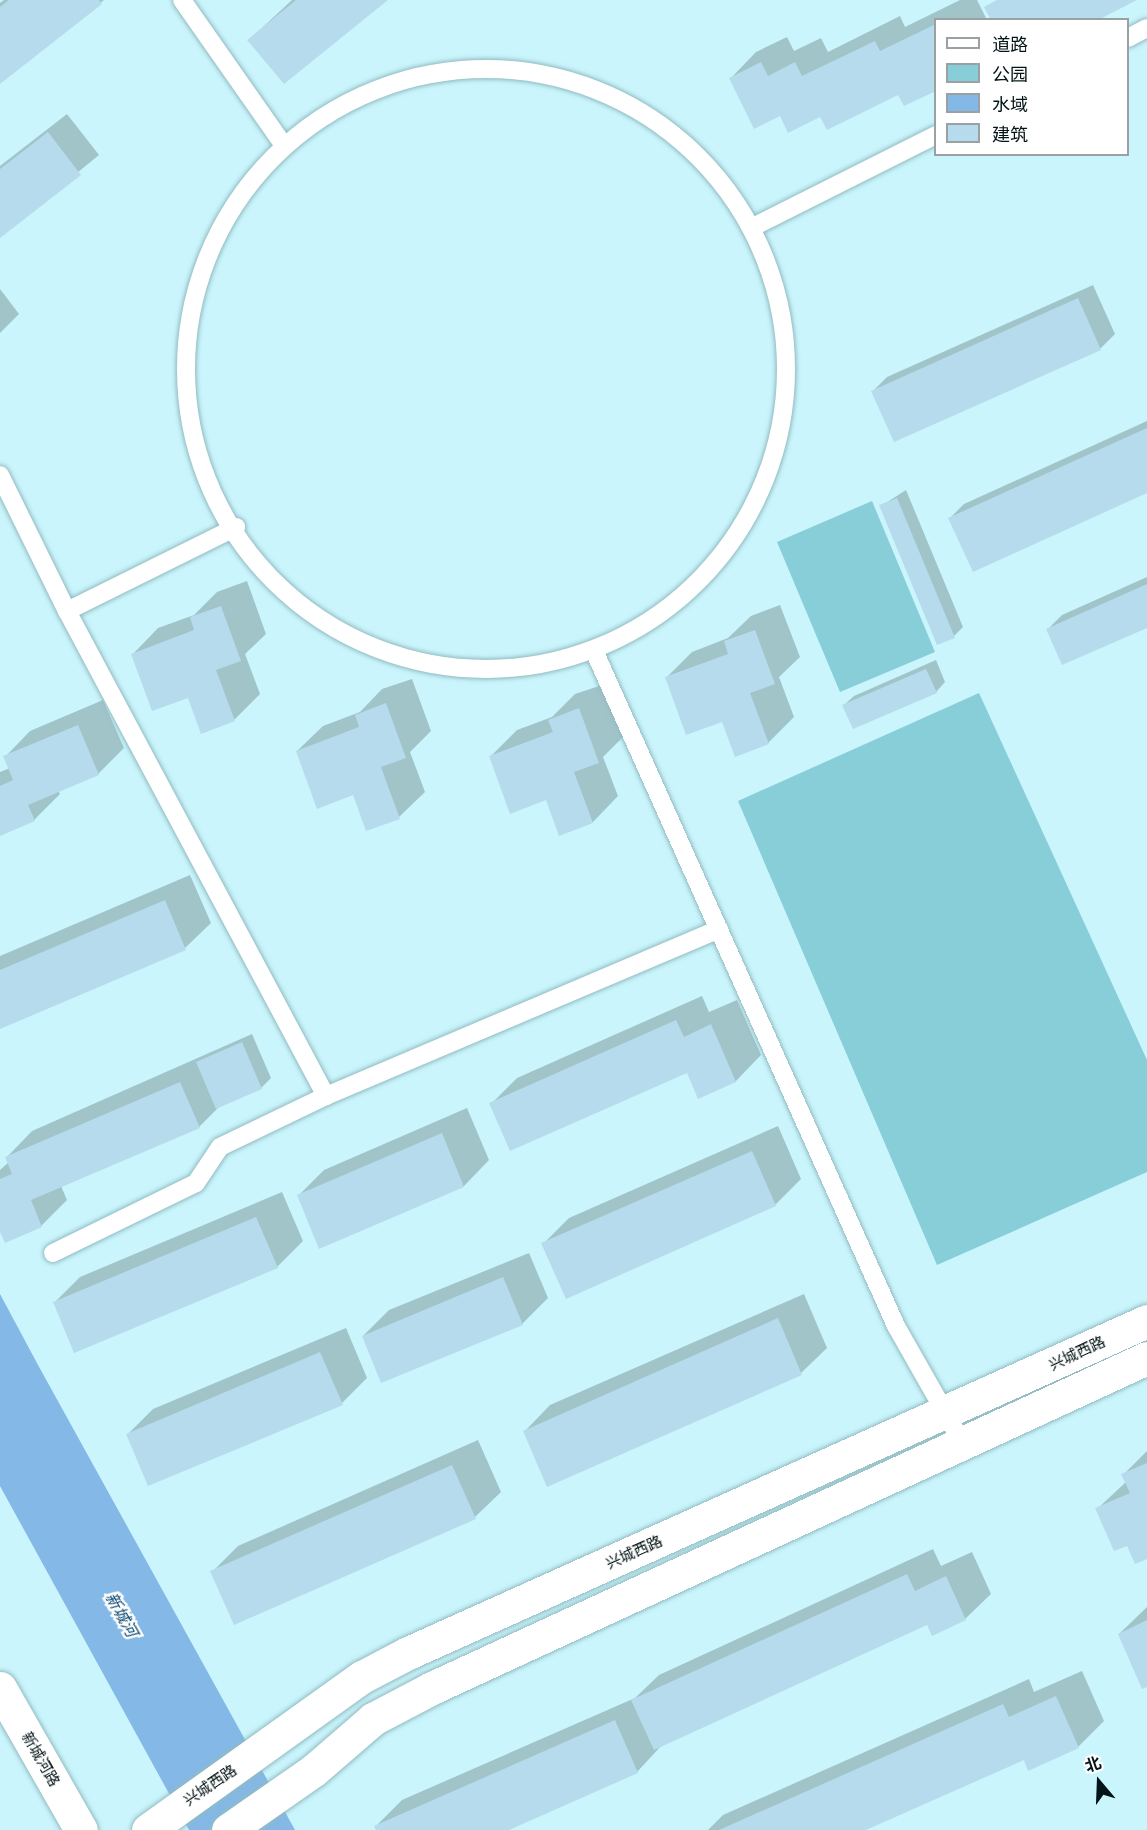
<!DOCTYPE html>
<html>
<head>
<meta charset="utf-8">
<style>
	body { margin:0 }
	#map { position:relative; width:1147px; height:1830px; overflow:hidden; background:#caf5fc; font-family:"Public Sans","Noto Sans SC",sans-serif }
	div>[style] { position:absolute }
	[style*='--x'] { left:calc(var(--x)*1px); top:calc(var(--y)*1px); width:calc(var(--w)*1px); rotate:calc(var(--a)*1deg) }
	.green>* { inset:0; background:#87ced9 }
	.water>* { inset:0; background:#84b8e6 }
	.shadow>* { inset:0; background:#0003 }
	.building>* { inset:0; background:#b6dbec }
	.roads { filter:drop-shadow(0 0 2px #91bbc1) drop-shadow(0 0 2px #91bbc1) }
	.service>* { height:18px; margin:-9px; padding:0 9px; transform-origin:9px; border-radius:9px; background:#fff }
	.service>.ring { margin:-9px; padding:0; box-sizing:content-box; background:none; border:18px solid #fff; border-radius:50% }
	.tertiary>* { height:33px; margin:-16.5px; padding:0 16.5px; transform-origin:16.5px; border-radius:16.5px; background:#fff }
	span { translate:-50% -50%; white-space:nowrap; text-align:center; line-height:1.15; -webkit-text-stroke:5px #fff; paint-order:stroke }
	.street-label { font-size:15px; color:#051517 }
	.water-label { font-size:16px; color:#05456f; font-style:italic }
	.legend { position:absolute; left:934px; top:18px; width:195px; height:138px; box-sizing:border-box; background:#fff; border:2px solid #9ba1a2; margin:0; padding:8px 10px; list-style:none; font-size:18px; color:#051517 }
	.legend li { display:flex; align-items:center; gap:12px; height:30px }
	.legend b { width:30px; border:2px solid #9ba1a2 }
	.north { position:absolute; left:1069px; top:1752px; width:60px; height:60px; -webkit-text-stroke:4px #fff; paint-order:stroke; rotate:341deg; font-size:16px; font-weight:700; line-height:24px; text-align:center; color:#051517 }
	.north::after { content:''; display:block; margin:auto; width:21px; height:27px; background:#051517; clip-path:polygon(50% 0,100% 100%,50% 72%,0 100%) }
</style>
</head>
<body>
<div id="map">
	<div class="green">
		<div style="clip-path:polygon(872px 501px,935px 652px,840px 692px,777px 542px)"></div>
		<div style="clip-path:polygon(979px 693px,1147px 1060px,1147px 1172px,937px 1265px,738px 801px)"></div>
	</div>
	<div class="water">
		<div style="clip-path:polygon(0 1294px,38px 1365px,295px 1830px,189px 1830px,0 1486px)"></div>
	</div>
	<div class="shadow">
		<div style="clip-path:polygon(4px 0,104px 0,0 82px,0 3px)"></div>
		<div style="clip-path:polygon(292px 0,386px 0,249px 40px)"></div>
		<div style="clip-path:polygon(960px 0,977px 0,987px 20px,936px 20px,936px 89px,899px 93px,821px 115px,781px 114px,731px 78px,756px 52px,787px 37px,794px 51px,821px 38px,828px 52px,900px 16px,905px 27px)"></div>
		<div style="clip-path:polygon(67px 114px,99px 155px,0 236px,0 166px)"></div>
		<div style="clip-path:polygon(1093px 285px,1115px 334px,1101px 348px,895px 440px,873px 391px,887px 377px)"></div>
		<div style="clip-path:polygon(0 289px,19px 314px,0 333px)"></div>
		<div style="clip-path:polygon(1147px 421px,1147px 491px,950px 518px,964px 504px)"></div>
		<div style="clip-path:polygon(906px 490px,963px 627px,954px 636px,881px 506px)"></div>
		<div style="clip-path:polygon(1147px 577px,1147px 626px,1048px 629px,1062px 615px)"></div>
		<div style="clip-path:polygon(247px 581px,266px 634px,245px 654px,260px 694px,234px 720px,189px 696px,133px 654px,158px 628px,194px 615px,217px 592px)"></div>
		<div style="clip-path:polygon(780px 605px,800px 657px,779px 677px,794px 717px,768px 743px,723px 720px,666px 678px,692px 652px,728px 638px,751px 616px)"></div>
		<div style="clip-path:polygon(936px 660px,945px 682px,936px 692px,844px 705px,854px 696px)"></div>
		<div style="clip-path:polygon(412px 679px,431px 731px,410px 752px,425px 792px,399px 817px,297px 751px,323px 726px,360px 712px,382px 689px)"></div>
		<div style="clip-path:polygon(605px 684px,624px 736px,603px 757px,618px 796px,593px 822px,547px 798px,491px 756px,517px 730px,552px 717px,575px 694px)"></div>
		<div style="clip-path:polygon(103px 700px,124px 748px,98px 774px,58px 791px,60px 794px,34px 820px,0 834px,0 772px,10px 768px,5px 757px,30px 731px)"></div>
		<div style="clip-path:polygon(190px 875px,211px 923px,185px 948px,0 1027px,0 956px)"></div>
		<div style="clip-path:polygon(702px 996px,709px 1012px,737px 1000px,761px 1055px,736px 1081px,699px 1097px,688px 1071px,491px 1104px,517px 1078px)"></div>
		<div style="clip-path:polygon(252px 1034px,271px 1078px,261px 1088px,221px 1105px,199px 1127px,61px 1186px,67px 1200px,41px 1226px,0 1228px,0 1170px,9px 1162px,7px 1157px,32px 1131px)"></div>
		<div style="clip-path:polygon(467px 1108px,489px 1160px,464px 1186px,320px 1247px,299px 1195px,324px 1170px)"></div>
		<div style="clip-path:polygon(778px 1126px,801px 1179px,775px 1205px,566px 1297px,543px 1244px,569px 1218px)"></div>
		<div style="clip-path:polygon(282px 1192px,303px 1241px,277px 1267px,55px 1302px,80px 1277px)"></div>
		<div style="clip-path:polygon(529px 1253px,548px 1298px,522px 1324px,363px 1336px,389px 1310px)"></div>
		<div style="clip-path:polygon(804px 1294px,827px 1348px,801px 1373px,548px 1485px,525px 1431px,550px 1405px)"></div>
		<div style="clip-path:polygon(346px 1328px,367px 1378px,342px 1403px,127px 1435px,153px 1409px)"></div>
		<div style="clip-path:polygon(478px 1440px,501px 1492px,475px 1517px,234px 1623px,212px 1572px,238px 1546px)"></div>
		<div style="clip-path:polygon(1147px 1451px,1147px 1557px,1127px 1544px,1097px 1509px,1126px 1482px,1123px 1475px)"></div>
		<div style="clip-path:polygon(933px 1549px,941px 1566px,972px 1552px,991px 1594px,965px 1619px,928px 1623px,662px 1745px,637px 1772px,505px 1830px,378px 1830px,376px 1826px,402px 1800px,635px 1698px,659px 1675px)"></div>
		<div style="clip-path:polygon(1147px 1607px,1147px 1685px,1119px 1634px)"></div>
		<div style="clip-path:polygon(1082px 1671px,1104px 1721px,1078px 1747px,1024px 1758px,862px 1830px,708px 1830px,723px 1815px,1029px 1679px,1034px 1692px)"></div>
	</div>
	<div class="building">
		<div style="clip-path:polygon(9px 0,99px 0,102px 4px,0 84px,0 7px)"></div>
		<div style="clip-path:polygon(296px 0,388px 0,284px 84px,247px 40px)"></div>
		<div style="clip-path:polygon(997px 0,1137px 0,1098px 20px,991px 20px,984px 7px)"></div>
		<div style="clip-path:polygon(936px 24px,936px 91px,904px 106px,898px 95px,827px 130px,820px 117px,788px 133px,780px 116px,754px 129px,729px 78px,761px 62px,768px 76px,795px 62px,802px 76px,875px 41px,880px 51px)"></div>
		<div style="clip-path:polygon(48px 132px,81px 175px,0 238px,0 169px)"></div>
		<div style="clip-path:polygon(1078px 298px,1101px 350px,894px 442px,871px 391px)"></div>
		<div style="clip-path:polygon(1147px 428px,1147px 493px,973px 572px,948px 518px)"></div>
		<div style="clip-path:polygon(897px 498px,955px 638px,937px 645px,879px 505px)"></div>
		<div style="clip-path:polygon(1147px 584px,1147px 628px,1062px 665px,1046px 629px)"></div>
		<div style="clip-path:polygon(221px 606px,241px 661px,216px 670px,235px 721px,201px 734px,188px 698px,152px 711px,131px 654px,194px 630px,190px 617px)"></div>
		<div style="clip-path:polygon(755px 630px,775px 684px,750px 693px,769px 744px,735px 757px,722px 722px,686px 735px,665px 677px,728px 654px,724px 641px)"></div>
		<div style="clip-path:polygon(926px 669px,937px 693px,853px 729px,842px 705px)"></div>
		<div style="clip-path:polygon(386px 703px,406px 758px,381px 767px,400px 819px,366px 831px,353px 795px,317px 809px,296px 751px,359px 727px,355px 715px)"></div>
		<div style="clip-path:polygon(579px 708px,599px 763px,574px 772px,593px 823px,559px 836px,546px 800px,510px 814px,489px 756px,553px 732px,548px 720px)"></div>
		<div style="clip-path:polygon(78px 725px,99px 775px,28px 805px,35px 821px,0 836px,0 786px,13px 780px,3px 756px)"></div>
		<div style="clip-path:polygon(165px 900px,186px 950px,0 1029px,0 970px)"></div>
		<div style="clip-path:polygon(676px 1020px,684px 1037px,711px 1024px,736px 1082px,698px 1099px,687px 1073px,510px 1151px,489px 1103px)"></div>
		<div style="clip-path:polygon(242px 1042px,262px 1089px,216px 1109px,196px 1062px)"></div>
		<div style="clip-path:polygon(180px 1082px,200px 1128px,31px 1200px,42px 1227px,5px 1243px,0 1232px,0 1179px,12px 1174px,5px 1157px)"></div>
		<div style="clip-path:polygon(442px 1133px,464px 1187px,319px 1249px,297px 1195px)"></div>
		<div style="clip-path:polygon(752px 1151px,776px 1206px,566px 1299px,541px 1243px)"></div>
		<div style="clip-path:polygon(256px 1217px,278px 1268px,74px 1353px,53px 1302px)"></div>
		<div style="clip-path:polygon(503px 1277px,523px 1325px,381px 1383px,362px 1336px)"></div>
		<div style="clip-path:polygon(778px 1318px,802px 1375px,547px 1487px,523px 1431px)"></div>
		<div style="clip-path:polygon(320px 1352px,343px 1405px,148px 1486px,126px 1434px)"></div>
		<div style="clip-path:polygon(1147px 1463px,1147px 1559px,1135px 1564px,1127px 1546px,1114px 1551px,1095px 1508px,1130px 1493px,1121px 1474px)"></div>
		<div style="clip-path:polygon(452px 1465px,476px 1519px,234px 1625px,210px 1571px)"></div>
		<div style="clip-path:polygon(907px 1574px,915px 1591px,946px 1576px,966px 1620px,932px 1636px,927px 1625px,654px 1750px,631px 1700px)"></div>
		<div style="clip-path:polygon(1147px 1620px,1147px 1687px,1142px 1689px,1118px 1634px)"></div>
		<div style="clip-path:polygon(1056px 1696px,1079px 1748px,1028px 1771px,1024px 1760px,866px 1830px,719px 1830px,1003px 1704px,1009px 1717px)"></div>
		<div style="clip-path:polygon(615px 1720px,638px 1773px,509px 1830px,376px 1830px,374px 1826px)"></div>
	</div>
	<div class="roads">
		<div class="service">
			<div style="--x:182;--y:0;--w:171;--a:55"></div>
			<div style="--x:1128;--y:38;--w:21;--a:-28"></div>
			<div class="ring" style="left:186px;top:69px;width:582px;height:582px"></div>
			<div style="--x:751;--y:228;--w:207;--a:-26.7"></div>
			<div style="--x:0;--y:475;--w:152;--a:63.8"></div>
			<div style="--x:67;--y:611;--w:550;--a:61.9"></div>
			<div style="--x:67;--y:611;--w:189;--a:-26.4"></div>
			<div style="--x:596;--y:655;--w:735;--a:65.91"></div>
			<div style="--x:896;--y:1326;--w:133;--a:60.4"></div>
			<div style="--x:53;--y:1253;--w:159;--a:-26.1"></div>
			<div style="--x:196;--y:1183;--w:43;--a:-56.3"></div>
			<div style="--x:220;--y:1147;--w:118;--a:-25.7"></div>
			<div style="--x:326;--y:1096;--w:427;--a:-23"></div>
		</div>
		<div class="tertiary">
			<div style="--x:0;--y:1688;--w:163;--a:60.3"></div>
			<div style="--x:148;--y:1830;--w:263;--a:-35.6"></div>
			<div style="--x:362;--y:1677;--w:52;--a:-27.6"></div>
			<div style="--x:408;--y:1653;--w:810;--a:-24.19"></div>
			<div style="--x:228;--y:1830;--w:105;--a:-34.9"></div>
			<div style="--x:314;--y:1770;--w:78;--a:-40.8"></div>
			<div style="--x:373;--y:1719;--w:67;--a:-27.7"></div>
			<div style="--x:432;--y:1688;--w:787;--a:-24.78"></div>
		</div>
	</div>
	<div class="street-label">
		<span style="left:1077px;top:1353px;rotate:-25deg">兴城西路</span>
		<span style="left:634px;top:1552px;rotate:-24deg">兴城西路</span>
		<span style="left:41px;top:1759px;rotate:60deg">新城河路</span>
		<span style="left:210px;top:1785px;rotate:-34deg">兴城西路</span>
	</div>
	<div class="water-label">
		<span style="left:121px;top:1615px;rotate:61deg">新城河</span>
	</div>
	<ul class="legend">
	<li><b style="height:8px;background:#fff"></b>道路</li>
	<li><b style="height:16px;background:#87ced9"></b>公园</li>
	<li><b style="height:16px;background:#84b8e6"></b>水域</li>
	<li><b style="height:16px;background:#b6dbec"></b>建筑</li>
	</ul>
	<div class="north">北</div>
</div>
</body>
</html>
